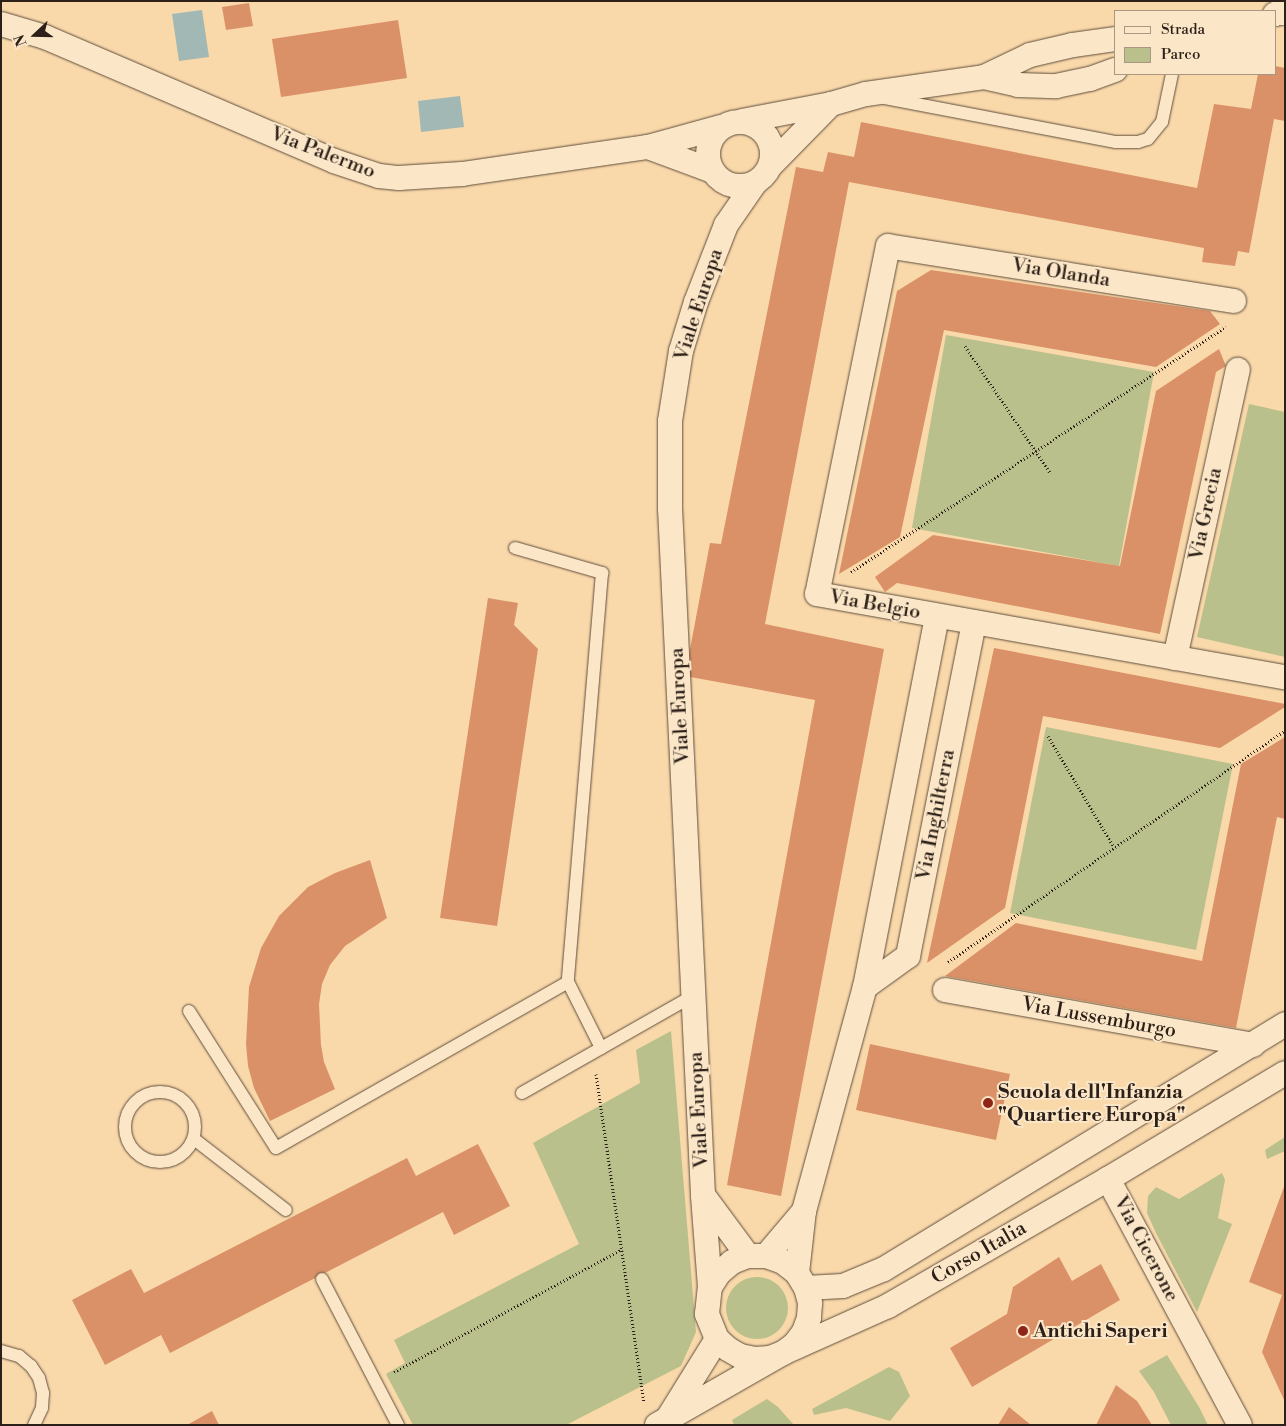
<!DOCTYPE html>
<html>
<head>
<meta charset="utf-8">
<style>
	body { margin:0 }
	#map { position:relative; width:1286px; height:1426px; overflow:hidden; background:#f9d8aa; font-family:"Libre Bodoni",serif }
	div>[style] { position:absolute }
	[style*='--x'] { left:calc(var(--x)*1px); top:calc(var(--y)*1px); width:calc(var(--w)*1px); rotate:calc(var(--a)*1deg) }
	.green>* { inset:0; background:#b9c08c }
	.round { border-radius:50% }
	.water>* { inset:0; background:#a2b8b4 }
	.building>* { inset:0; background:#db9168 }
	.path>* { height:3px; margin-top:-1.5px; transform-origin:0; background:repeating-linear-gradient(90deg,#2c2018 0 1px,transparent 0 3.5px) }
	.roads { filter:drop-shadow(0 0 1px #5f4e3c) drop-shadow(0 0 1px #5f4e3c) }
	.service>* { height:12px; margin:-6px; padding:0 6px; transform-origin:6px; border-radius:6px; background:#fbe6c8 }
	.service>.ring { margin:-6px; padding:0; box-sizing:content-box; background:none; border:12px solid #fbe6c8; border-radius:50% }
	.minor>* { height:24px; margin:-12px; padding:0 12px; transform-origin:12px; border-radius:12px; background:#fbe6c8 }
	.minor>.ring { margin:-12px; padding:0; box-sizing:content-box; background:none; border:24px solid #fbe6c8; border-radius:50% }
	.dots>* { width:14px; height:14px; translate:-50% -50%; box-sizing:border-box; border:2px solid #fbe6c8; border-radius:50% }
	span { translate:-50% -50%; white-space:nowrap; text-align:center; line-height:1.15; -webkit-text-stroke:4px #fbe6c8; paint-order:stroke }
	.street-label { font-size:20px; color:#2c2018 }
	.poi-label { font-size:20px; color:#2c2018; font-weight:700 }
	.left { translate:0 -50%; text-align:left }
	.frame { position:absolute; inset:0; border:2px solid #2c2018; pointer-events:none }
	.legend { position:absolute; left:1114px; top:10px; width:162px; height:65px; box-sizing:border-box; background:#fbe6c8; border:1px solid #a89782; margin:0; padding:6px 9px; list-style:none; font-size:15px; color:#2c2018 }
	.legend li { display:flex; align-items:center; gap:10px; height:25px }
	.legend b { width:25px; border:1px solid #a89782 }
	.north { position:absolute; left:10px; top:10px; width:50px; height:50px; -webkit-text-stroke:4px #fbe6c8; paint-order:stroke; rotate:249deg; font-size:14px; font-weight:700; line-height:20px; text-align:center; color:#2c2018 }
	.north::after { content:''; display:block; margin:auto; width:18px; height:22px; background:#2c2018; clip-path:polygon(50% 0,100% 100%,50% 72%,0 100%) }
</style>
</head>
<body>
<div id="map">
	<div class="green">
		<div style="clip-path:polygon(946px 335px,1154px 372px,1119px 566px,912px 528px)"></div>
		<div style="clip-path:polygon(1249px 404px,1285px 412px,1285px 657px,1197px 637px)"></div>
		<div style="clip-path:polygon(1046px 727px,1233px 764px,1196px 950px,1010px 913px)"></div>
		<div style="clip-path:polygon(671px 1031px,696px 1332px,681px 1366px,566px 1425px,413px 1425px,386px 1374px,405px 1363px,394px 1340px,579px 1244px,533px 1143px,640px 1083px,636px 1050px)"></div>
		<div style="clip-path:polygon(1285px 1137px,1285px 1151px,1267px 1159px,1265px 1150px)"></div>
		<div style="clip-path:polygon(1222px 1173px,1225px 1180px,1218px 1218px,1232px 1224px,1197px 1312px,1156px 1233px,1147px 1213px,1148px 1196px,1156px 1187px,1179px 1199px)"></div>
		<div class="round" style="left:726px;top:1277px;width:62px;height:62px"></div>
		<div style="clip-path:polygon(1167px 1355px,1199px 1407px,1208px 1425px,1171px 1425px,1154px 1392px,1139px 1371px)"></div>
		<div style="clip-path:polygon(889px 1367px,899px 1372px,910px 1396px,890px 1421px,846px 1408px,814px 1415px,812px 1409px)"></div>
		<div style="clip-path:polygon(767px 1399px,778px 1407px,794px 1425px,734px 1425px,732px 1420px)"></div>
	</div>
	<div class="water">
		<div style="clip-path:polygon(202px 10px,209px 57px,179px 61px,172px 14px)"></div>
		<div style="clip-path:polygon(460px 96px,464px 127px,421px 132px,418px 101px)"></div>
	</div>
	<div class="building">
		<div style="clip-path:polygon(249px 3px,253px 26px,226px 30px,222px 7px)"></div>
		<div style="clip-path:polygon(398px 20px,407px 78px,281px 97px,272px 39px)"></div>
		<div style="clip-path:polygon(1275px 66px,1285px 68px,1285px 121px,1274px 119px,1249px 253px,1238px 251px,1235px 266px,1202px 262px,1204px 248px,849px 182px,765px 624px,884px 649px,781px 1196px,727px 1185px,815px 700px,685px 676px,710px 543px,721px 544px,796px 167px,823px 172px,828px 152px,854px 157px,861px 122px,1197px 188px,1214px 104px,1251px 109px,1258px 74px,1275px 74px)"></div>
		<div style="clip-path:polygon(931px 270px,1210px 311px,1220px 324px,1156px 367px,944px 330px,900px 537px,839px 574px,897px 291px)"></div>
		<div style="clip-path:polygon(1219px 349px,1226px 366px,1216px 372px,1160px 634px,897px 583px,885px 592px,875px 577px,933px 535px,1120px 566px,1156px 391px)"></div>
		<div style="clip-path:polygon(488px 598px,518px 603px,514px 625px,538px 649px,497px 926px,440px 918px)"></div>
		<div style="clip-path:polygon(994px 648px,1285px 704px,1285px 707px,1220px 748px,1043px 716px,1005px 908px,927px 963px)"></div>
		<div style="clip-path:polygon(1285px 737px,1285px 819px,1277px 817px,1236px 1028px,945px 976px,1016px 923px,1202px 961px,1241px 764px)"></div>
		<div style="clip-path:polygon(370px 860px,387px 918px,345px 946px,330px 965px,322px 984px,319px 1004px,321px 1045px,324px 1062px,335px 1089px,270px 1121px,254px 1088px,248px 1066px,246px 1044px,249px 987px,261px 948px,279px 916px,308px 887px,335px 873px)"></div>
		<div style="clip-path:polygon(870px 1044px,1010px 1074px,996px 1140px,856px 1110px)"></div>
		<div style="clip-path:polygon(478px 1144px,510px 1206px,454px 1235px,443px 1212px,170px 1353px,161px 1335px,105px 1365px,72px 1300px,131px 1269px,144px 1293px,407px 1158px,416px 1176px)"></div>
		<div style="clip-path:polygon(1285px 1184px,1285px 1402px,1262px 1352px,1282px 1295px,1249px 1282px)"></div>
		<div style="clip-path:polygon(1059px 1257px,1072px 1281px,1101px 1264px,1120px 1300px,972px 1387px,950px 1348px,1007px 1314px,1013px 1287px)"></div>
		<div style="clip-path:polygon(1116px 1385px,1137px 1401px,1152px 1425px,1096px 1425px)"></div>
		<div style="clip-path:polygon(1009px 1407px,1015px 1412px,1031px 1425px,998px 1425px)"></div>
		<div style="clip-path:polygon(212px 1411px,219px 1425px,187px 1425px)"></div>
	</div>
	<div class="path">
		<div style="--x:965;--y:346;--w:154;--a:56.1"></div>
		<div style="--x:851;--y:572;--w:448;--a:-33.2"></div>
		<div style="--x:1048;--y:736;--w:129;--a:59.3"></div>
		<div style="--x:948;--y:962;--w:409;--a:-34.5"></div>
		<div style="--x:596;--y:1074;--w:331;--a:81.7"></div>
		<div style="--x:394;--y:1372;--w:259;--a:-28.3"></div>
	</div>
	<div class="roads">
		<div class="service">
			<div style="--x:885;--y:98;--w:235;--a:10.8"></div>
			<div style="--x:1116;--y:142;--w:22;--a:0"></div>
			<div style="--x:1138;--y:142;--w:10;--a:-17"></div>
			<div style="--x:1148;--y:139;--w:22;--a:-51"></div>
			<div style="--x:1162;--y:122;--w:49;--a:-78.2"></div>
			<div style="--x:515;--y:548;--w:91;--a:16"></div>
			<div style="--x:602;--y:573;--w:410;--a:94.8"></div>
			<div style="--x:189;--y:1011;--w:162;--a:57.6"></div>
			<div style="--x:276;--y:1148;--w:336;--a:-29.6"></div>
			<div style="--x:568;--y:982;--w:74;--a:63.4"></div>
			<div class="ring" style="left:125px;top:1092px;width:58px;height:58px"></div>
			<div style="--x:522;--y:1093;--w:197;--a:-29.6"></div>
			<div style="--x:194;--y:1139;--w:116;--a:37.7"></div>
			<div style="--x:322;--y:1279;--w:165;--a:62.5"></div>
			<div style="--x:1;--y:1351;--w:19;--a:16"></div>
			<div style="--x:19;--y:1356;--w:16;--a:40"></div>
			<div style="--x:31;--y:1366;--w:14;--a:56"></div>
			<div style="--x:39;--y:1378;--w:16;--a:75"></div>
			<div style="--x:43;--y:1393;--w:15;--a:94"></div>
			<div style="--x:42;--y:1408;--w:19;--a:115"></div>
		</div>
		<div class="minor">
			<div style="--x:1275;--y:14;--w:10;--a:-11"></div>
			<div style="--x:1;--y:24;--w:46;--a:16.5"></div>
			<div style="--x:45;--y:37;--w:314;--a:23.2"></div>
			<div style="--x:334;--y:161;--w:47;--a:18.4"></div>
			<div style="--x:379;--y:176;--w:20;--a:6"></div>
			<div style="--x:399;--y:178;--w:63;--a:-3.6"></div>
			<div style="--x:462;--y:174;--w:188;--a:-8.3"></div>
			<div style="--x:648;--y:147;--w:76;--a:-15.3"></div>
			<div style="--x:984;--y:77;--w:35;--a:13"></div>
			<div style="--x:1018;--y:85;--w:38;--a:2"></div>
			<div style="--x:1056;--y:86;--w:35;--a:-12"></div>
			<div style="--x:1090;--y:79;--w:27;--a:-20"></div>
			<div style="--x:742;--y:121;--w:91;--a:-10.8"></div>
			<div style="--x:831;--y:104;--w:36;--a:-16"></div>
			<div style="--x:866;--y:94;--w:119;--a:-8.2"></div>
			<div style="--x:984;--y:77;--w:51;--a:-25.6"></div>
			<div style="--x:1030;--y:55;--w:44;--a:-13.1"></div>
			<div style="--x:1073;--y:45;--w:42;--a:-8.1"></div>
			<div class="ring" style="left:708px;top:122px;width:40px;height:40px"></div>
			<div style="--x:648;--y:147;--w:69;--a:20.3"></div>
			<div style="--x:770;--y:166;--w:87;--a:-45.5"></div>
			<div style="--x:1234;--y:301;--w:350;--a:-171"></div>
			<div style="--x:888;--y:246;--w:355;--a:101.5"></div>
			<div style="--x:817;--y:594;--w:475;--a:10.1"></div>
			<div style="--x:1175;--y:658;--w:295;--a:-77.7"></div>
			<div style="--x:865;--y:987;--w:53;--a:-35.8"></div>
			<div style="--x:908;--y:956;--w:340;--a:-78.8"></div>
			<div style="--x:945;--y:990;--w:313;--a:10.1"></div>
			<div style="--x:1108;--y:1179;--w:279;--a:61.8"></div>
			<div style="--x:703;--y:1195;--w:76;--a:53.6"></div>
			<div style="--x:766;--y:1256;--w:59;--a:-49.8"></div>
			<div style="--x:797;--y:1273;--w:62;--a:-83.6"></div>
			<div style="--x:804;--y:1211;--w:232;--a:-74.8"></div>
			<div style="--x:865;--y:987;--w:378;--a:-79"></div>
			<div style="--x:710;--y:1287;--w:17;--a:-57"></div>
			<div style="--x:719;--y:1273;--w:17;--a:-40"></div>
			<div style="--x:732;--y:1262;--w:17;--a:-21"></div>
			<div style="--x:748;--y:1256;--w:18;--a:0"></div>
			<div style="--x:766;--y:1256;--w:18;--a:19"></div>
			<div style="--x:783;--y:1262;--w:18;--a:38"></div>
			<div style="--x:797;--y:1273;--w:17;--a:59"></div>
			<div style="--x:806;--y:1288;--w:16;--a:75"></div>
			<div style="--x:810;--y:1303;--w:15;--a:94"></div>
			<div style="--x:809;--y:1318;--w:15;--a:110"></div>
			<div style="--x:804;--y:1332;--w:15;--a:127"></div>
			<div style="--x:795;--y:1344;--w:15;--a:143"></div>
			<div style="--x:783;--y:1353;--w:14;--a:159"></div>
			<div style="--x:770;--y:1358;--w:15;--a:176"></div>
			<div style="--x:755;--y:1359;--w:15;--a:-169"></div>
			<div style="--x:740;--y:1356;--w:14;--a:-150"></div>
			<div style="--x:728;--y:1349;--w:15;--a:-138"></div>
			<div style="--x:717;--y:1339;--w:27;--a:-112"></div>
			<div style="--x:707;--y:1314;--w:27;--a:-84"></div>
			<div style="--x:710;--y:1287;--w:92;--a:-94.4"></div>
			<div style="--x:703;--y:1195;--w:687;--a:-92.75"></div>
			<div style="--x:670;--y:509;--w:88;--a:-90"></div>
			<div style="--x:670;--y:421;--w:71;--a:-81.1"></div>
			<div style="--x:681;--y:351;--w:51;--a:-73"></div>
			<div style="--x:696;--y:302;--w:83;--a:-68.7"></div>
			<div style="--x:726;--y:225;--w:51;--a:-55.4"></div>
			<div style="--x:806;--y:1288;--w:37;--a:-3"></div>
			<div style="--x:843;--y:1286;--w:44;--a:-22.5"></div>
			<div style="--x:884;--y:1269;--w:470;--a:-31.4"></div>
			<div style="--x:668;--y:1418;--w:93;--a:-58.2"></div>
			<div style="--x:657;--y:1425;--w:145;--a:-29.7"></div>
			<div style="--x:783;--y:1353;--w:115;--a:-24.1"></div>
			<div style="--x:888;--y:1306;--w:254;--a:-30"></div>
			<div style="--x:1108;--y:1179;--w:206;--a:-30.9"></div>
		</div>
	</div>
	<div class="dots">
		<div style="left:988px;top:1103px;background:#8f2418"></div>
		<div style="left:1023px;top:1331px;background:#8f2418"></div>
	</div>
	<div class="street-label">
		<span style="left:323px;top:153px;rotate:21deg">Via Palermo</span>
		<span style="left:1061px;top:273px;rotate:9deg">Via Olanda</span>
		<span style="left:699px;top:305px;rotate:-72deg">Viale Europa</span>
		<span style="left:1206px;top:514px;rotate:-78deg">Via Grecia</span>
		<span style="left:875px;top:605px;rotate:10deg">Via Belgio</span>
		<span style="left:680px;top:706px;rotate:-93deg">Viale Europa</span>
		<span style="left:936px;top:815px;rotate:-79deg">Via Inghilterra</span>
		<span style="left:1099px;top:1018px;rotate:10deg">Via Lussemburgo</span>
		<span style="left:699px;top:1110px;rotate:-93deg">Viale Europa</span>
		<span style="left:1146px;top:1249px;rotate:62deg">Via Cicerone</span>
		<span style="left:979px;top:1253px;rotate:-30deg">Corso Italia</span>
	</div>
	<div class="poi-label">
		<span class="left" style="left:998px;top:1104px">Scuola dell'Infanzia<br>"Quartiere Europa"</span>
		<span class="left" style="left:1033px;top:1331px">Antichi Saperi</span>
	</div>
	<div class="frame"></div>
	<ul class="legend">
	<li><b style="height:6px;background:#fbe6c8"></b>Strada</li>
	<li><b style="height:14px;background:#b9c08c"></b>Parco</li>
	</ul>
	<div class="north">N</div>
</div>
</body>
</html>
